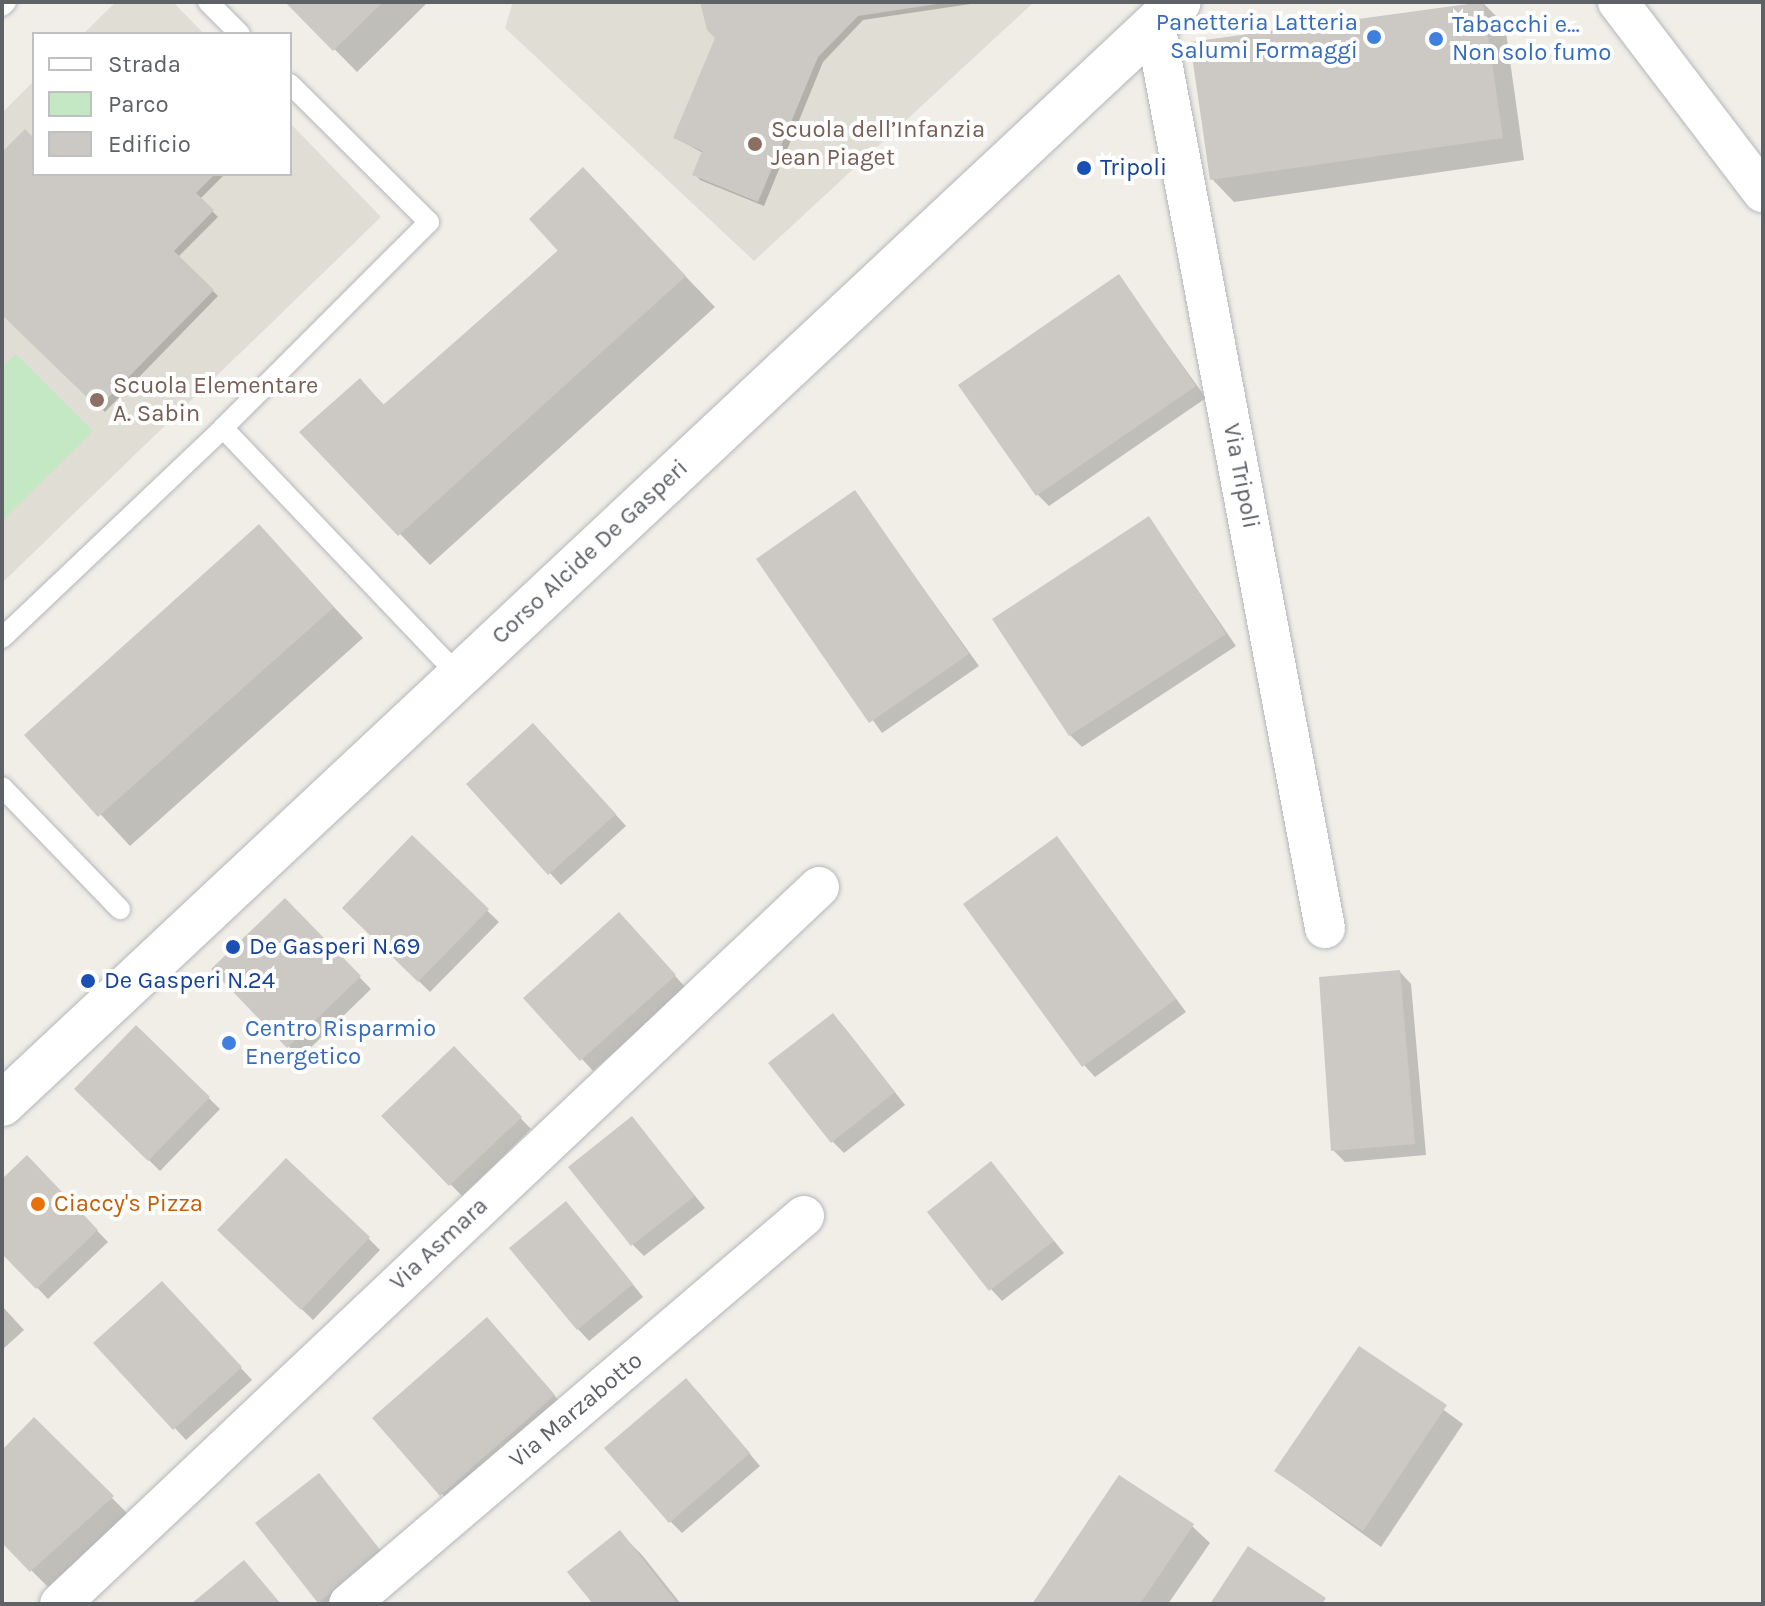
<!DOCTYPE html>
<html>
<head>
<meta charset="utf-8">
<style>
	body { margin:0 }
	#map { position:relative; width:1765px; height:1606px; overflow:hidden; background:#f0eee7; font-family:Karla,sans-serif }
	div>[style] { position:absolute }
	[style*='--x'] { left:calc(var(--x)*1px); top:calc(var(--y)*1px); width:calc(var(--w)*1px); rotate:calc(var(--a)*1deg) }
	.education>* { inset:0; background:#e0ddd5 }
	.green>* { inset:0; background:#c4e8c3 }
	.shadow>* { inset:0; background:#0003 }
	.building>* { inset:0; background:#ccc9c4 }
	.roads { filter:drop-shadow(0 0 2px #b4b7bb) drop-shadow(0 0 2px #b4b7bb) }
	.lane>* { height:20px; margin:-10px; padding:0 10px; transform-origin:10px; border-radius:10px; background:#fff }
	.street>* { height:40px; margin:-20px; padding:0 20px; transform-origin:20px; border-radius:20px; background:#fff }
	.secondary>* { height:44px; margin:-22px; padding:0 22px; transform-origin:22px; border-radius:22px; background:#fff }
	.dots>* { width:22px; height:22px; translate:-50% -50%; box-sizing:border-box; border:4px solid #fff; border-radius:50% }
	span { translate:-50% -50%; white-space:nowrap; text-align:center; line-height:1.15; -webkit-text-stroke:8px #fff; paint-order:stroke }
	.shop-label { font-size:24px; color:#366cbe }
	.right { translate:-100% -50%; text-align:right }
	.left { translate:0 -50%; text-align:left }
	.education-label { font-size:24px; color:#785e54 }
	.transit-label { font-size:24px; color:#164399 }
	.street-label { font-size:24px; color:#5e6267 }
	.food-label { font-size:24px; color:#c56008 }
	.frame { position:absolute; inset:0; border:4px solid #5e6267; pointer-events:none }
	.legend { position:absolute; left:32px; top:32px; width:260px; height:144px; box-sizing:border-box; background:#fff; border:2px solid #bfc0c2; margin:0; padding:10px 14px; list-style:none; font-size:24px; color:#5e6267 }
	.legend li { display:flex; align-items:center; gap:16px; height:40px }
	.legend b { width:40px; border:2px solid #bfc0c2 }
</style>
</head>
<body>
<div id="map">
	<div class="education">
		<div style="clip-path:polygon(116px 2px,173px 2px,204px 34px,83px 34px)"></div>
		<div style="clip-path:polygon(513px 2px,1034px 2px,754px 261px,505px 28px)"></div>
		<div style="clip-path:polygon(34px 81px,34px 174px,290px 174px,290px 123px,381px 217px,2px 583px,2px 113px)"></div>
	</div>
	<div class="green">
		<div style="clip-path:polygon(16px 354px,93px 431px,2px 521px,2px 367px)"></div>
	</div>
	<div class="shadow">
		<div style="clip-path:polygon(288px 2px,428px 2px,357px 72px)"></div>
		<div style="clip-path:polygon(702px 2px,984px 2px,863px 20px,823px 62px,764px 206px,700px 180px,695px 174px,703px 153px,676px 138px,717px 38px)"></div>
		<div style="clip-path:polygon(1482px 2px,1505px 25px,1524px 160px,1234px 202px,1212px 179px)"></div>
		<div style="clip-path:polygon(34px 141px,34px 174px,225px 174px,200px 199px,218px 217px,178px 257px,218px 296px,105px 412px,2px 312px,2px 155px)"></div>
		<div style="clip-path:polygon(613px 201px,715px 307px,430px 565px,302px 432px,360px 380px,385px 406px)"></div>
		<div style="clip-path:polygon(1119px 277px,1206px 398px,1049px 506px,1037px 494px)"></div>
		<div style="clip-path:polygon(855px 493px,979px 666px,882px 733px,759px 559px)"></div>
		<div style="clip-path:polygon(1149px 519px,1236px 646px,1082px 747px,1070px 735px)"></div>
		<div style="clip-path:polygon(259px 527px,363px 638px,130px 846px,27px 735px)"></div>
		<div style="clip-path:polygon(545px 737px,626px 826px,561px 885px,469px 785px)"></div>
		<div style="clip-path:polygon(412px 838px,499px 922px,430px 992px,344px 908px)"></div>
		<div style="clip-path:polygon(1057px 838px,1186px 1012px,1095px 1077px,1084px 1065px)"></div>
		<div style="clip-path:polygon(285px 901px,371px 989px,300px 1058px,214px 969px)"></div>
		<div style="clip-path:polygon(630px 926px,686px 988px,593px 1071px,582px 1059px)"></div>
		<div style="clip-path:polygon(1400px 972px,1411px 984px,1426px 1155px,1345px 1162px,1333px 1150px)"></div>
		<div style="clip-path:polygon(844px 1027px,905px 1105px,844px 1153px,832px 1141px)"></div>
		<div style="clip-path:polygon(136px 1028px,220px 1109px,160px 1171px,76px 1089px)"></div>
		<div style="clip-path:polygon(454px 1049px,531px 1129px,462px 1196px,384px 1116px)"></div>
		<div style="clip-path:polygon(632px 1119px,705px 1208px,644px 1256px,633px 1245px)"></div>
		<div style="clip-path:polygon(27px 1158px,108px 1242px,48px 1299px,2px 1251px,2px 1182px)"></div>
		<div style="clip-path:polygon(991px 1164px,1064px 1253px,1002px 1301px,991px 1289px)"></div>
		<div style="clip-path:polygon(577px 1215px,643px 1297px,589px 1341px,578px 1329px)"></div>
		<div style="clip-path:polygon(220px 1230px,368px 1238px,380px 1250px,313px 1320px)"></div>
		<div style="clip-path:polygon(173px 1295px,252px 1380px,186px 1440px,96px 1343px)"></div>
		<div style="clip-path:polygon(2px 1306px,24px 1330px,2px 1350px)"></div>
		<div style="clip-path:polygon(498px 1331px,565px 1408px,453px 1506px,374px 1418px)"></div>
		<div style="clip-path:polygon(1359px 1348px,1463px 1424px,1381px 1547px,1276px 1471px)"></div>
		<div style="clip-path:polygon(698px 1392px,760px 1466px,682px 1533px,670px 1521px)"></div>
		<div style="clip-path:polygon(34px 1420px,129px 1515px,48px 1587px,2px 1541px,2px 1453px)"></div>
		<div style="clip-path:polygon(319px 1476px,392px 1565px,342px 1604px,322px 1604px,258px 1524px)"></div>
		<div style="clip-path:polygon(1192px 1526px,1210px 1543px,1168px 1604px,1034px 1604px)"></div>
		<div style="clip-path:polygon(620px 1533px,642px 1555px,681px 1604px,595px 1604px)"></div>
	</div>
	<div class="building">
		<div style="clip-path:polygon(285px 2px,383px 2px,333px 51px)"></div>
		<div style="clip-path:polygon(700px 2px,937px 2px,937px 4px,858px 16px,818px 57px,758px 202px,692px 175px,702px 151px,673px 138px,715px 38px,707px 30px)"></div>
		<div style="clip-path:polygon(1483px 2px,1503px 138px,1210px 180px,1190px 42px)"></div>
		<div style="clip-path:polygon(25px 129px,34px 138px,34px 174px,215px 174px,196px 193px,214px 210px,174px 251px,214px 290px,98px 408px,2px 315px,2px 152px)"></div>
		<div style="clip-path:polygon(583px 167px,686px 276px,398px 536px,299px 432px,360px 378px,383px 405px,558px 251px,529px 219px)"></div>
		<div style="clip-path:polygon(1119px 274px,1196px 386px,1036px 496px,958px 385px)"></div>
		<div style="clip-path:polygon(855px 490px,969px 654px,869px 723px,756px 559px)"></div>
		<div style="clip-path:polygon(1149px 516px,1226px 634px,1069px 736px,992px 619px)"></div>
		<div style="clip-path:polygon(259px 524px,334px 607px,98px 817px,24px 735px)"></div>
		<div style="clip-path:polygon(533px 723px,616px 814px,548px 875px,466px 784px)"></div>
		<div style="clip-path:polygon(412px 835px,489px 909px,418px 982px,342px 908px)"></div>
		<div style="clip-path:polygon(1057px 836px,1176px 999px,1082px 1067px,963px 904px)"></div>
		<div style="clip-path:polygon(285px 898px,361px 976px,287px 1048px,211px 969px)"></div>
		<div style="clip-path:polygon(619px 912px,676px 975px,580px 1061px,523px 998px)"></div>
		<div style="clip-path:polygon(1400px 970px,1415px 1144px,1331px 1151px,1319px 977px)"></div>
		<div style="clip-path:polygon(833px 1013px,895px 1092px,831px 1143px,768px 1063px)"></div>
		<div style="clip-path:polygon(136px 1025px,210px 1097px,148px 1161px,74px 1089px)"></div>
		<div style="clip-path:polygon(454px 1046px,522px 1117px,449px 1186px,381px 1116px)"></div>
		<div style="clip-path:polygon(632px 1116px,695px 1196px,631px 1246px,568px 1167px)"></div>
		<div style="clip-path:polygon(27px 1155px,98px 1230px,36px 1289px,2px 1254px,2px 1179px)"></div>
		<div style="clip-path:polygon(286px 1158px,370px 1237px,301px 1310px,217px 1230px)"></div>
		<div style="clip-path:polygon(991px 1161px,1054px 1241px,989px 1291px,927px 1212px)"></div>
		<div style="clip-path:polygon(566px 1201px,633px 1284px,577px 1330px,509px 1248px)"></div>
		<div style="clip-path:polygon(162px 1281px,242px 1367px,173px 1430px,93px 1343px)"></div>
		<div style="clip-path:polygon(487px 1317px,555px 1395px,440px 1496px,372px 1418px)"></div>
		<div style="clip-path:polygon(1359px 1346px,1447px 1405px,1363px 1531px,1274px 1471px)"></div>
		<div style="clip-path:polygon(686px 1378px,750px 1453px,669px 1523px,604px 1448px)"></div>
		<div style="clip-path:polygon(34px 1417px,114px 1496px,30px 1572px,2px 1543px,2px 1450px)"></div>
		<div style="clip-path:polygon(319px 1473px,382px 1552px,318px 1603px,255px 1523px)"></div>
		<div style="clip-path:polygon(1119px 1475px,1194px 1524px,1140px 1604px,1032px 1604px)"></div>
		<div style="clip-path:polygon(620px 1530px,678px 1604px,593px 1604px,567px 1572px)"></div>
		<div style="clip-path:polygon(1248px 1546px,1326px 1598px,1322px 1604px,1210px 1604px)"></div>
		<div style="clip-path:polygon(244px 1560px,281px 1604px,191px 1604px)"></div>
	</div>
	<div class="roads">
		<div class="lane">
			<div style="--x:208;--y:2;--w:45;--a:45"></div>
			<div style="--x:2;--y:6;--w:6;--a:-45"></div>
			<div style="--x:290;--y:84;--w:196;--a:44.8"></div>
			<div style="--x:429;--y:222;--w:291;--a:135"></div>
			<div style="--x:223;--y:428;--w:342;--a:46.4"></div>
			<div style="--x:2;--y:638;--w:305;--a:-43.5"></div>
			<div style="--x:2;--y:787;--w:170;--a:46"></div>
		</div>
		<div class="street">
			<div style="--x:1618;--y:2;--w:239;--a:52.7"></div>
			<div style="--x:1155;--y:25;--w:919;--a:79.34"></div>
			<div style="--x:60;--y:1604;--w:1044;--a:-43.37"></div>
			<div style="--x:349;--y:1604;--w:598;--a:-40.46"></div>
		</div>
		<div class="secondary">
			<div style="--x:2;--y:1104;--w:1612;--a:-43.12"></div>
		</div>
	</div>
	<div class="dots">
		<div style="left:1374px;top:37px;background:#3f7fe0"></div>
		<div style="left:1436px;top:39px;background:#3f7fe0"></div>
		<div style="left:755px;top:144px;background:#8d6e63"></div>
		<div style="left:1084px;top:168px;background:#1a4fb4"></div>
		<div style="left:97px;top:400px;background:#8d6e63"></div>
		<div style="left:233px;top:947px;background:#1a4fb4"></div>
		<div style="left:88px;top:981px;background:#1a4fb4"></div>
		<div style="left:229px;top:1043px;background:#3f7fe0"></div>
		<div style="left:38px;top:1204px;background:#e8710a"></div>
	</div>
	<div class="shop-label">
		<span class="right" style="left:1358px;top:37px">Panetteria Latteria<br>Salumi Formaggi</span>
		<span class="left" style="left:1452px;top:39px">Tabacchi e...<br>Non solo fumo</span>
		<span class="left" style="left:245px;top:1043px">Centro Risparmio<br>Energetico</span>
	</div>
	<div class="education-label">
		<span class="left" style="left:771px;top:144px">Scuola dell’Infanzia<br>Jean Piaget</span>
		<span class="left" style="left:113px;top:400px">Scuola Elementare<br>A. Sabin</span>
	</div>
	<div class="transit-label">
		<span class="left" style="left:1100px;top:168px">Tripoli</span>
		<span class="left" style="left:249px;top:947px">De Gasperi N.69</span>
		<span class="left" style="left:104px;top:981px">De Gasperi N.24</span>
	</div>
	<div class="street-label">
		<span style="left:1241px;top:476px;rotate:79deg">Via Tripoli</span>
		<span style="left:590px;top:552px;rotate:-43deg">Corso Alcide De Gasperi</span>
		<span style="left:439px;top:1244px;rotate:-43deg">Via Asmara</span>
		<span style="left:576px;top:1410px;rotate:-40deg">Via Marzabotto</span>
	</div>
	<div class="food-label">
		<span class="left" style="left:54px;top:1204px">Ciaccy's Pizza</span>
	</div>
	<div class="frame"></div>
	<ul class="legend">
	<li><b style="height:10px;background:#fff"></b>Strada</li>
	<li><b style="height:22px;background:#c4e8c3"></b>Parco</li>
	<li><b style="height:22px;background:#ccc9c4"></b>Edificio</li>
	</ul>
</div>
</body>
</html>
